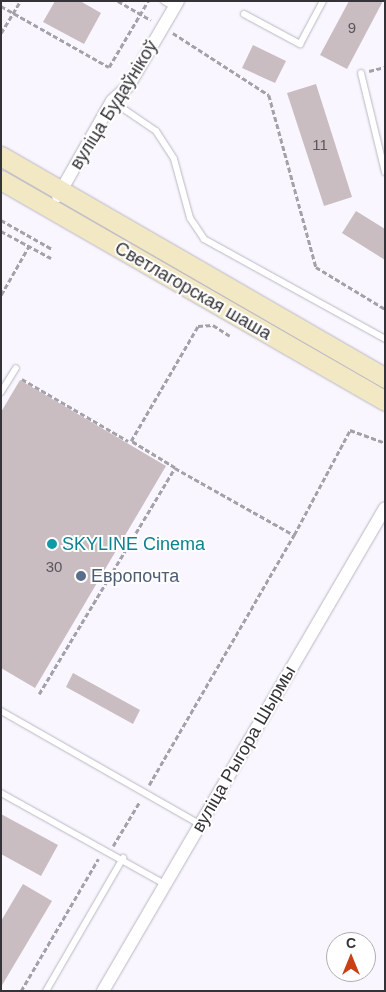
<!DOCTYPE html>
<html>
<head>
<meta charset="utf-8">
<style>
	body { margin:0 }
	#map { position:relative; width:386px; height:992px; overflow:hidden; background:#f9f6ff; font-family:Helvetica,sans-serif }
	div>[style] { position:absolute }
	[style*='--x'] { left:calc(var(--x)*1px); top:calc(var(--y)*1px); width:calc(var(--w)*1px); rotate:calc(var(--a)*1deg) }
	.building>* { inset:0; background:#c9bdc2 }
	.path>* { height:2.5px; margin-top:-1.25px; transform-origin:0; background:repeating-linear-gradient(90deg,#a4a1a8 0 5px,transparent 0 7.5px) }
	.roads { filter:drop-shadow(0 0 1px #bab7c2) drop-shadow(0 0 1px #bab7c2) }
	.service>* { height:6px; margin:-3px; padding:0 3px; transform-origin:3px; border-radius:3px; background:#fff }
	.minor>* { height:12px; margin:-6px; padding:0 6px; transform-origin:6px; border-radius:6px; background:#fff }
	.secondary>* { height:19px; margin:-9.5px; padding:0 9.5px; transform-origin:9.5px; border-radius:9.5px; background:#f2e8c4 }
	.dots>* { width:14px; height:14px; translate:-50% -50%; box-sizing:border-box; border:2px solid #fff; border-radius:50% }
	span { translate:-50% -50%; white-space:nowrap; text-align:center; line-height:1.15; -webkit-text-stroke:4px #fff; paint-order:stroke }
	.number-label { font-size:15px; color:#5a565a }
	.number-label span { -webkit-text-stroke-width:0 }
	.street-label { font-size:18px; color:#353338 }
	.culture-label { font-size:18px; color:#0d838f }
	.left { translate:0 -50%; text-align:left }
	.service-label { font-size:18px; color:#4e5e75 }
	.frame { position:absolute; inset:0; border:2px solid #353338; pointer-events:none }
	.north { position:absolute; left:326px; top:932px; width:50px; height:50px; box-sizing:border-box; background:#fff; border:1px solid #aeadaf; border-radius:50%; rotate:0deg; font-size:14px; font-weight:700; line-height:20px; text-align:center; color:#353338 }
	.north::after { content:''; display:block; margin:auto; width:18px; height:22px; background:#c84015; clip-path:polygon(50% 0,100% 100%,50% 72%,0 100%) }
</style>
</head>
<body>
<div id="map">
	<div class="building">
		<div style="clip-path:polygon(55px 1px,80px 1px,101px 13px,84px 44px,43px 22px)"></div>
		<div style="clip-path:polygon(349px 1px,383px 1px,347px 69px,320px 55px)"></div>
		<div style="clip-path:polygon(253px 45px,286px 61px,275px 83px,242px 68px)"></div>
		<div style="clip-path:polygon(316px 84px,352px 197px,324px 206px,287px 93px)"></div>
		<div style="clip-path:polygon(356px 211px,385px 229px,385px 260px,342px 233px)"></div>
		<div style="clip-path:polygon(20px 380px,166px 466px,35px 688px,1px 668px,1px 412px)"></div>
		<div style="clip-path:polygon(73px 673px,140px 710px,133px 724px,66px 687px)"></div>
		<div style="clip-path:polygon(1px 814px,58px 845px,41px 876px,1px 854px)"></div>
		<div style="clip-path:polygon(23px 884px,52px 901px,1px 987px,1px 921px)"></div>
	</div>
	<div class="path">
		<div style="--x:118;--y:1;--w:38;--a:30"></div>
		<div style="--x:1;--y:6;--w:124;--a:29.5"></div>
		<div style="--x:109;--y:67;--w:77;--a:-59.4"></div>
		<div style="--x:1;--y:33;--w:37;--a:-59"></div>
		<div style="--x:173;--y:33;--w:114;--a:32.9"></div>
		<div style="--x:269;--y:95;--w:178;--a:74.7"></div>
		<div style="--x:316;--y:267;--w:81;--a:31.3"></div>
		<div style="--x:369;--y:71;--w:16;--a:-14"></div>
		<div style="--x:1;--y:220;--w:59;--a:29.6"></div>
		<div style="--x:1;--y:231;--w:57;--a:28.4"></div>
		<div style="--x:1;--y:295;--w:56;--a:-60.3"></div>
		<div style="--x:22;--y:379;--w:123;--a:30.3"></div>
		<div style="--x:175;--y:468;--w:137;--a:29.4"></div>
		<div style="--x:294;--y:535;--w:119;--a:-61.9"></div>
		<div style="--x:350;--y:430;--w:37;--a:20"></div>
		<div style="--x:39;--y:694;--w:264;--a:-59"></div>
		<div style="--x:175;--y:468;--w:52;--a:-148.5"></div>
		<div style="--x:131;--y:441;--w:133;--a:-59.8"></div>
		<div style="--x:198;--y:326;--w:15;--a:-4"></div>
		<div style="--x:213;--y:325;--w:20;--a:33"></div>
		<div style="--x:149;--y:785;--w:289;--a:-59.9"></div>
		<div style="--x:113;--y:846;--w:52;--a:-59"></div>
		<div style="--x:21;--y:991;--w:153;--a:-59.7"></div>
	</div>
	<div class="roads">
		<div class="service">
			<div style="--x:164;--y:1;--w:12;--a:31"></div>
			<div style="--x:244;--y:14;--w:64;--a:28.2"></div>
			<div style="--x:300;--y:44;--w:49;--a:-61.9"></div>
			<div style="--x:361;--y:73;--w:102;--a:76.4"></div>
			<div style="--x:112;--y:101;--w:53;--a:34.3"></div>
			<div style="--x:156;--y:131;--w:33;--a:57"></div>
			<div style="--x:174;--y:159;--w:61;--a:74.8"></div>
			<div style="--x:190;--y:218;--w:25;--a:56"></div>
			<div style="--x:204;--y:239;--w:207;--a:28.9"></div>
			<div style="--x:1;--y:392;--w:28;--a:-58"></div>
			<div style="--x:1;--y:711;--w:228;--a:29.7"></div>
			<div style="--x:1;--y:793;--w:189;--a:29.1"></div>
			<div style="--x:46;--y:991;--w:154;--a:-59.9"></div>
		</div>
		<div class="minor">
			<div style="--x:58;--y:196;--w:109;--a:-60.4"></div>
			<div style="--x:112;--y:101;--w:23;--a:-43"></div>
			<div style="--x:129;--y:85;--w:97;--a:-59.7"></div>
			<div style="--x:103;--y:991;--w:559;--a:-59.72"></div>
		</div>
		<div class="secondary">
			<div style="--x:1;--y:156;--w:444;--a:30"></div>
			<div style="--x:1;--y:180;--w:443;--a:29.9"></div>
		</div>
	</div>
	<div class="dots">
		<div style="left:52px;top:544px;background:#0f9aa8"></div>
		<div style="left:81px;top:576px;background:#5c6f8a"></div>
	</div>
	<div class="number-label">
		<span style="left:352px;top:28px">9</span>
		<span style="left:320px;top:145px">11</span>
		<span style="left:54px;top:567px">30</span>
	</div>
	<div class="street-label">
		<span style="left:114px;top:105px;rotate:-58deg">вуліца Будаўнікоў</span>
		<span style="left:193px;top:291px;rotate:30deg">Светлагорская шаша</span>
		<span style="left:244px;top:749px;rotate:-60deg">вуліца Рыгора Шырмы</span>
	</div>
	<div class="culture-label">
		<span class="left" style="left:62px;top:544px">SKYLINE Cinema</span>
	</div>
	<div class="service-label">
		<span class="left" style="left:91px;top:576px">Европочта</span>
	</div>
	<div class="frame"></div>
	<div class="north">С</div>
</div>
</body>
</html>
